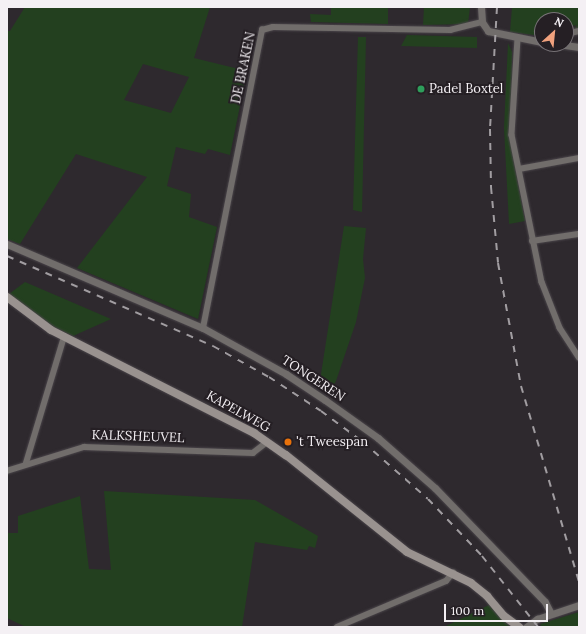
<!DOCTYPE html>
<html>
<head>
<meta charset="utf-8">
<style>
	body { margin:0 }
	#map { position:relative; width:586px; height:634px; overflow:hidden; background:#2e292e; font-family:Lora,serif }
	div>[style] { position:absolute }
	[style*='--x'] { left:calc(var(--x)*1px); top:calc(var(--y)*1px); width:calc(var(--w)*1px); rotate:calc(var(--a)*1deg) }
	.green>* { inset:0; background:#23401f }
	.roads { filter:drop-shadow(0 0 1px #4a454a) drop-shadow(0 0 1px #4a454a) }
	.minor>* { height:5.5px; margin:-2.75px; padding:0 2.75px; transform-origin:2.75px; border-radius:2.75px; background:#716d6b }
	.tertiary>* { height:7px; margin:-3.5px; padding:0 3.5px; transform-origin:3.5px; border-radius:3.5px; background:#716d6b }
	.secondary>* { height:8px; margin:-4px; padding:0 4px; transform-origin:4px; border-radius:4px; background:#99928f }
	.rail>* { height:2px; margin-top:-1px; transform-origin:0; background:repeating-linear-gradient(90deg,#a19da1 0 7px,transparent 0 14px) }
	.dots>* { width:11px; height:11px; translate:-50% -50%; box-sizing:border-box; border:2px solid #251f24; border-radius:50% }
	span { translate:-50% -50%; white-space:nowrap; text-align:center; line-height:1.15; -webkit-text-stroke:4px #251f24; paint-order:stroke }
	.street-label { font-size:13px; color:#f4f0f4 }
	.poi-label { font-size:13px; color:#f4f0f4 }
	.left { translate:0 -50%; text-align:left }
	.frame { position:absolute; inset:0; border:8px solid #f4f0f4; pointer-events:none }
	.north { position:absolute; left:534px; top:12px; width:40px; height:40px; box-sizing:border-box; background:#251f24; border:1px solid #787377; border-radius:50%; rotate:27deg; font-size:11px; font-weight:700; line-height:16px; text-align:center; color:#f4f0f4 }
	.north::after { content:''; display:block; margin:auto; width:14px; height:18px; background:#f1a17d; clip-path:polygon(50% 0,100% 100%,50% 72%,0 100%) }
	.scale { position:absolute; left:444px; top:604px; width:104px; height:18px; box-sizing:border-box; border:2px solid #f4f0f4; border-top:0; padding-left:5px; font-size:12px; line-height:14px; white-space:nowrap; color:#f4f0f4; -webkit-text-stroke:3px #251f24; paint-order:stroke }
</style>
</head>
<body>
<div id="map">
	<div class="green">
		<div style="clip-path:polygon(evenodd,25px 7px,210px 7px,194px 58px,247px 71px,230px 155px,208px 149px,205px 154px,176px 147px,167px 186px,191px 194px,189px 217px,217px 227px,198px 319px,77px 268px,147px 177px,76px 154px,20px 244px,7px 239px,7px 31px,10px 31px,25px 7px,143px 64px,189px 77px,171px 113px,124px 100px,143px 64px)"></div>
		<div style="clip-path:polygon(331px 7px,388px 7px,388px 24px,311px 22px,310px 14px,331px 15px)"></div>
		<div style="clip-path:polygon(424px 7px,470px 7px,468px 24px,423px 25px)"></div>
		<div style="clip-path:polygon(512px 7px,579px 7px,579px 29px,573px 30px,577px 25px,566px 28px,566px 20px,542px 20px,542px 36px,510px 32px)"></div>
		<div style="clip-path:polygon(407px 35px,477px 37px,477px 48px,401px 46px)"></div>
		<div style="clip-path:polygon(358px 37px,366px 37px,362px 212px,353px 210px)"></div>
		<div style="clip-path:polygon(508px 43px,512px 52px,511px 147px,525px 221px,509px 224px,504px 128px)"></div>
		<div style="clip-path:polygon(344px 226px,366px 228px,363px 259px,365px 278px,356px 322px,336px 381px,329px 393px,319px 387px)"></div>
		<div style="clip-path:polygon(25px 282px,111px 319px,73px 336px,48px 324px,9px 294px)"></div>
		<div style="clip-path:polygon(104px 491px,255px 500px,318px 536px,315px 548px,309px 546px,307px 550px,255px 542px,242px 627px,26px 627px,7px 618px,7px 533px,18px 533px,18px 516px,80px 496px,89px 569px,111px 570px)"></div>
		<div style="clip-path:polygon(489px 605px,510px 627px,444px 627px)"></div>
		<div style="clip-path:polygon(579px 612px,579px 627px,542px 627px,540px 624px)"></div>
	</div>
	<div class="roads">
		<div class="minor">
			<div style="--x:566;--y:34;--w:13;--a:-13"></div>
			<div style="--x:518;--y:39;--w:96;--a:93.6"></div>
			<div style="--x:512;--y:135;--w:150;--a:78.5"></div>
			<div style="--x:542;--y:282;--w:49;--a:68.6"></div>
			<div style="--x:560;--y:328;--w:35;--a:57"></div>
			<div style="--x:519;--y:169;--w:61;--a:-10.4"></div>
			<div style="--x:532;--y:241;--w:48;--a:-8.5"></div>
			<div style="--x:203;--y:328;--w:304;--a:-78.8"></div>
			<div style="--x:262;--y:30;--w:11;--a:-15"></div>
			<div style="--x:273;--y:27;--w:177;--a:1"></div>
			<div style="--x:450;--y:30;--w:33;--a:-14"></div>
			<div style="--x:26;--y:463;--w:132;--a:-73.2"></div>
			<div style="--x:7;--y:471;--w:81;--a:-17.3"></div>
			<div style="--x:84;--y:447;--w:169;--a:2"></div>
			<div style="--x:253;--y:453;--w:18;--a:-38"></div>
			<div style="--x:337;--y:627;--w:118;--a:-22.9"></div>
			<div style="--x:446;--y:581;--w:11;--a:-49"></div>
		</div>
		<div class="tertiary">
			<div style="--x:481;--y:7;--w:15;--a:86"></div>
			<div style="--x:482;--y:22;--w:11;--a:56"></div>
			<div style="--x:488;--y:31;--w:55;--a:11.5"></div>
			<div style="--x:558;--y:44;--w:21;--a:8"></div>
			<div style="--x:7;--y:244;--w:213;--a:23.2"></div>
			<div style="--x:203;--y:328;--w:95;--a:29"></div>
			<div style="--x:286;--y:374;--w:47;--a:33.7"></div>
			<div style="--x:325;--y:400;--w:65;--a:35.6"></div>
			<div style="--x:378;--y:438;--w:76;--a:41.3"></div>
			<div style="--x:435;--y:488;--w:158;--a:46"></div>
			<div style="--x:545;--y:602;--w:13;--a:63"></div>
			<div style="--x:526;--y:627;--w:14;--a:-36"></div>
			<div style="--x:537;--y:619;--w:44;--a:-18.4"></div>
		</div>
		<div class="secondary">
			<div style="--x:7;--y:297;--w:55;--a:36.9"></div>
			<div style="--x:51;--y:330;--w:228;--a:26.9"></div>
			<div style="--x:254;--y:433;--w:39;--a:35"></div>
			<div style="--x:286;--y:455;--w:155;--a:38.7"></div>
			<div style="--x:407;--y:552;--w:71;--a:25.8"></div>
			<div style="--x:471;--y:583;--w:21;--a:39"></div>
			<div style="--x:487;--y:596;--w:26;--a:50"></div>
			<div style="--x:504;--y:616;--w:19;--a:36"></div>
		</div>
	</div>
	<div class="rail">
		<div style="--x:497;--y:7;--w:122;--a:93.3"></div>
		<div style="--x:490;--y:129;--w:58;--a:89"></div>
		<div style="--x:491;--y:187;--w:76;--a:84.7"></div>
		<div style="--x:498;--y:263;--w:125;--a:79.4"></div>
		<div style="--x:521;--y:386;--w:204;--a:73.5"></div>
		<div style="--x:7;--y:256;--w:225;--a:23.6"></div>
		<div style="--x:213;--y:346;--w:64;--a:29"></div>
		<div style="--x:269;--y:377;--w:62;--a:33.2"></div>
		<div style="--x:321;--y:411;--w:52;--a:36.4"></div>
		<div style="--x:363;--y:442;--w:86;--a:41.2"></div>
		<div style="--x:428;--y:499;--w:79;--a:46.5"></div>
		<div style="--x:482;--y:556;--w:90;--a:51.7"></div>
	</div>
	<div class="dots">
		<div style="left:421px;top:89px;background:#2e9e5b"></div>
		<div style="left:288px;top:442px;background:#e8710a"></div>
	</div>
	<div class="street-label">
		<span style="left:244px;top:68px;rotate:-78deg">DE BRAKEN</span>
		<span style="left:313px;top:379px;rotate:33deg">TONGEREN</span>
		<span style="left:238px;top:412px;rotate:29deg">KAPELWEG</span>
		<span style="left:138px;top:437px;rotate:2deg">KALKSHEUVEL</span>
	</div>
	<div class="poi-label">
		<span class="left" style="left:429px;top:89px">Padel Boxtel</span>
		<span class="left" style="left:296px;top:442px">'t Tweespan</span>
	</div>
	<div class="frame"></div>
	<div class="north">N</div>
	<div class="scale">100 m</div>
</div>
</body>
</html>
